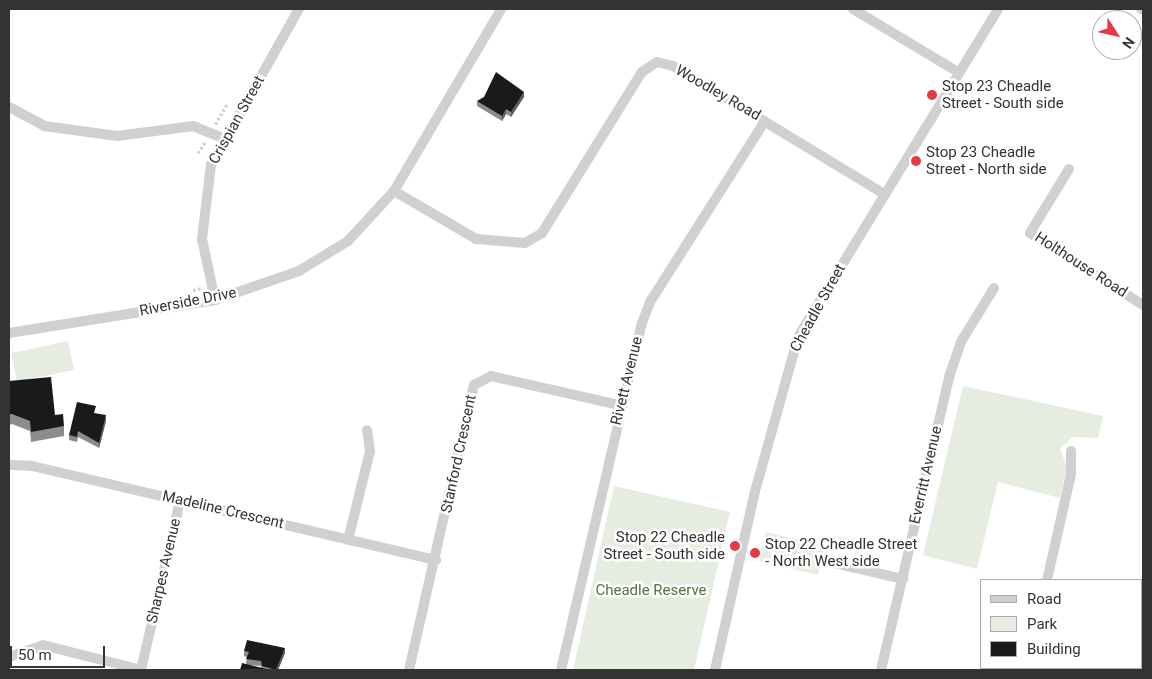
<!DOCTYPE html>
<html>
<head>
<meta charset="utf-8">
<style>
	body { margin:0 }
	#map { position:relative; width:1152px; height:679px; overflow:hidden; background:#fff; font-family:Roboto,sans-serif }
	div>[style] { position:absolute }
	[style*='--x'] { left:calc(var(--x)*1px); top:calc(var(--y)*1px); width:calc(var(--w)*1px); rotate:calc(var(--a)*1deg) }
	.green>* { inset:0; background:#e6ecdf }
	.path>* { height:2.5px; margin-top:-1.25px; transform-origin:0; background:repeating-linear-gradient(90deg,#cdcdcd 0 2.5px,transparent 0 5px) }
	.minor>* { height:10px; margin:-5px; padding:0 5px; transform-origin:5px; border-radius:5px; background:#d0d0d0 }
	.wall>* { inset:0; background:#8c8c8c }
	.shaded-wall>* { inset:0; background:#5f5f5f }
	.building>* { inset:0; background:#1a1a1a }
	.dots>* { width:14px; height:14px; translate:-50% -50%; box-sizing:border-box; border:2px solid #fff; border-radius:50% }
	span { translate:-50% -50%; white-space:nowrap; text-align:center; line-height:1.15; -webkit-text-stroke:5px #fff; paint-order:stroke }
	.poi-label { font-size:15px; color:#333 }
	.left { translate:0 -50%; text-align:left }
	.right { translate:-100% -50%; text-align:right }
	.street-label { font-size:15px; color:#333 }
	.park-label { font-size:15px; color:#56703f }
	.frame { position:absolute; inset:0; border:10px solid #333; pointer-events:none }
	.legend { position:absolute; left:980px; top:579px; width:162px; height:90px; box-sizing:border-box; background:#fff; border:1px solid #adadad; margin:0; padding:6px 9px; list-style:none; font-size:15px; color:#333 }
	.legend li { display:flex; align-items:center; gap:10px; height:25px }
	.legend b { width:25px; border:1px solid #adadad }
	.north { position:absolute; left:1092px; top:10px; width:50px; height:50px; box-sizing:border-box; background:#fff; border:1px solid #adadad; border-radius:50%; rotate:125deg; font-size:14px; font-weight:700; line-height:20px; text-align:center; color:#333 }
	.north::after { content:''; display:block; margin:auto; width:18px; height:22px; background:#e63946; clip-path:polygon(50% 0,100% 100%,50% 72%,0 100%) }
	.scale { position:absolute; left:10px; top:646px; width:95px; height:22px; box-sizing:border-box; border:2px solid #333; border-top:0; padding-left:6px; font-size:15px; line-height:18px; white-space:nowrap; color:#333; -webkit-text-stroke:4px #fff; paint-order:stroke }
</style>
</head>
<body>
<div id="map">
	<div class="green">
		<div style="clip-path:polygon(68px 341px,74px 370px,17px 382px,11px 353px)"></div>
		<div style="clip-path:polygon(963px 386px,1103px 416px,1098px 438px,1073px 437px,1060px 448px,1067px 468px,1060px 498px,998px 482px,977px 569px,923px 555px)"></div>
		<div style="clip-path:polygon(614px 486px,730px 512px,694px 670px,573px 670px)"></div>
		<div style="clip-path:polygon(766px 532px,825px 546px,818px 575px,759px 561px)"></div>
	</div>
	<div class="path">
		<div style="--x:215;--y:124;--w:23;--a:-59"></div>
		<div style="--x:198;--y:153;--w:13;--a:-58"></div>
		<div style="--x:193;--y:290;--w:9;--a:-13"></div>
	</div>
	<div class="minor">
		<div style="--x:853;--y:9;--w:122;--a:31"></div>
		<div style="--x:1141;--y:9;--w:2;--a:27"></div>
		<div style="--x:9;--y:107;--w:40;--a:28"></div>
		<div style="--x:44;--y:126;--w:74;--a:7.8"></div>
		<div style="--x:117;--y:136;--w:77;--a:-7.5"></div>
		<div style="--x:193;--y:126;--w:35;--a:22"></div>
		<div style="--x:1069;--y:169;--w:75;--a:121.4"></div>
		<div style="--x:1030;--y:233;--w:134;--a:32.5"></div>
		<div style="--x:394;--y:191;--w:95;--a:30.3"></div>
		<div style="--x:476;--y:239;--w:49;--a:4.7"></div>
		<div style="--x:525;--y:243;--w:20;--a:-30"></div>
		<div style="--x:542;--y:233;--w:190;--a:-58.2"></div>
		<div style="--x:642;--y:72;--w:18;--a:-34"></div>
		<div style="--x:657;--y:62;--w:16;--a:14"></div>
		<div style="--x:673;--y:66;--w:247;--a:31.2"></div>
		<div style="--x:215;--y:300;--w:62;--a:-102"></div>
		<div style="--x:202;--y:239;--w:75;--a:-83.1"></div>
		<div style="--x:211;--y:165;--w:179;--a:-60.6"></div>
		<div style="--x:9;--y:333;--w:209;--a:-9.1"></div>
		<div style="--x:215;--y:300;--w:89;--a:-19"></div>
		<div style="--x:299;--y:271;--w:57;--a:-31.5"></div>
		<div style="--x:348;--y:241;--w:68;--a:-47.4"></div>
		<div style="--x:394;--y:191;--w:211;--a:-59.5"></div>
		<div style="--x:9;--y:465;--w:23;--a:2"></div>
		<div style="--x:32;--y:466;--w:415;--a:13.1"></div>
		<div style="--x:348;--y:540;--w:92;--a:-76.1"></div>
		<div style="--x:370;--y:451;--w:21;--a:-98"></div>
		<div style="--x:838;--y:564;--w:67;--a:13"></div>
		<div style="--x:1047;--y:580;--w:109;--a:-77.2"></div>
		<div style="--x:1071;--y:474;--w:23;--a:-90"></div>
		<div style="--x:9;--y:657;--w:36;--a:-19"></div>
		<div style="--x:43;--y:645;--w:101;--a:14.3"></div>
		<div style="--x:141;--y:670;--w:173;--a:-77"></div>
		<div style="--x:409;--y:670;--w:292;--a:-77.2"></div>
		<div style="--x:474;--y:385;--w:19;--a:-28"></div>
		<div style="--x:491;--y:376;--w:132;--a:12.7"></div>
		<div style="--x:561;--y:670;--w:356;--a:-76.9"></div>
		<div style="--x:642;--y:323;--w:22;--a:-69"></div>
		<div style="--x:650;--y:302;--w:214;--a:-57.6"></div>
		<div style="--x:715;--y:670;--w:179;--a:-77.4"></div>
		<div style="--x:754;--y:495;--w:164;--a:-74.4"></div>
		<div style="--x:798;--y:337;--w:384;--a:-58.6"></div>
		<div style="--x:881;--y:670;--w:301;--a:-76.9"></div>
		<div style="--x:949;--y:377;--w:39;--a:-71"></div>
		<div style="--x:962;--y:340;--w:61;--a:-58.4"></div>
		<div style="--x:1026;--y:670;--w:2;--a:-63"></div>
	</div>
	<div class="wall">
		<div style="clip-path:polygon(524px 97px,511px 117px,506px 114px,502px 121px,477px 106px,477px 101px)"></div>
		<div style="clip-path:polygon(9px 381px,55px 415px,64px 426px,64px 436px,31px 442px,30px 431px,12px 424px,9px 425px)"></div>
		<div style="clip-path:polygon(95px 413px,106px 421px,99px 448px,78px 437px,77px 442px,69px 440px,69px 435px)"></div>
		<div style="clip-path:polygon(evenodd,244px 651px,285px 653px,278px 670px,240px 670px,246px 664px,247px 657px,244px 656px,244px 651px,247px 665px,261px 666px,261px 668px,247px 665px)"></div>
	</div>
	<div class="shaded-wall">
		<div style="clip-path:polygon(524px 92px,524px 97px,511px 117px,511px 112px)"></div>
		<div style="clip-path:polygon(506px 109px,506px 114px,502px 121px,502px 116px)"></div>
		<div style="clip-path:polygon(106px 415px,106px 421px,99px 448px,99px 443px)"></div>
		<div style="clip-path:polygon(285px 648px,285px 653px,278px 670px,276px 670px)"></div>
	</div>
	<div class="building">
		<div style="clip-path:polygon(496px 72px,524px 92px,511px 112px,506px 109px,502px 116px,477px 101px,484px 97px)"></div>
		<div style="clip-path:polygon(51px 377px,55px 415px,63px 414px,64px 426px,31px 432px,30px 421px,12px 414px,9px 414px,9px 381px)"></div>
		<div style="clip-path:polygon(77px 402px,96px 406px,94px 413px,106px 415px,99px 443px,78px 431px,77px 437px,69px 435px)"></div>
		<div style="clip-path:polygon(247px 640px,285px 648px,276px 670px,262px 666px,261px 661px,246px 659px,249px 652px,244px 651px)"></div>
		<div style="clip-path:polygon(242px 663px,271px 670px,240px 670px)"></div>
	</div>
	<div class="dots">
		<div style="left:932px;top:95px;background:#e63946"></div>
		<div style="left:916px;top:161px;background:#e63946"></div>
		<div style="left:735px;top:546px;background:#e63946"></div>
		<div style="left:755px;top:553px;background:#e63946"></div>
	</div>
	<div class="poi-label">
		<span class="left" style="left:942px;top:95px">Stop 23 Cheadle<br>Street - South side</span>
		<span class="left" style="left:926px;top:161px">Stop 23 Cheadle<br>Street - North side</span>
		<span class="right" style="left:725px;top:546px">Stop 22 Cheadle<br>Street - South side</span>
		<span class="left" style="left:765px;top:553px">Stop 22 Cheadle Street<br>- North West side</span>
	</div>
	<div class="street-label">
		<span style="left:718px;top:93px;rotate:30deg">Woodley Road</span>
		<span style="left:237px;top:120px;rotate:-61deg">Crispian Street</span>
		<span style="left:1081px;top:265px;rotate:33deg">Holthouse Road</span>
		<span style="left:188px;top:302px;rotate:-11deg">Riverside Drive</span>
		<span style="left:818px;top:308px;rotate:-61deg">Cheadle Street</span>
		<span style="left:627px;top:381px;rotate:-76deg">Rivett Avenue</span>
		<span style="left:459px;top:454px;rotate:-78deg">Stanford Crescent</span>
		<span style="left:926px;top:475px;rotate:-77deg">Everritt Avenue</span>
		<span style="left:223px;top:510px;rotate:13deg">Madeline Crescent</span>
		<span style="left:164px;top:571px;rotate:-77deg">Sharpes Avenue</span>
	</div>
	<div class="park-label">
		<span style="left:651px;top:591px">Cheadle Reserve</span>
	</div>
	<div class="frame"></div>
	<ul class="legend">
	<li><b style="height:6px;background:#d0d0d0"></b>Road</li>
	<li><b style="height:14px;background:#e6ecdf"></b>Park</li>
	<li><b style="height:14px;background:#1a1a1a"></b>Building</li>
	</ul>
	<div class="north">N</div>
	<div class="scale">50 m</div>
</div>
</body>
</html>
